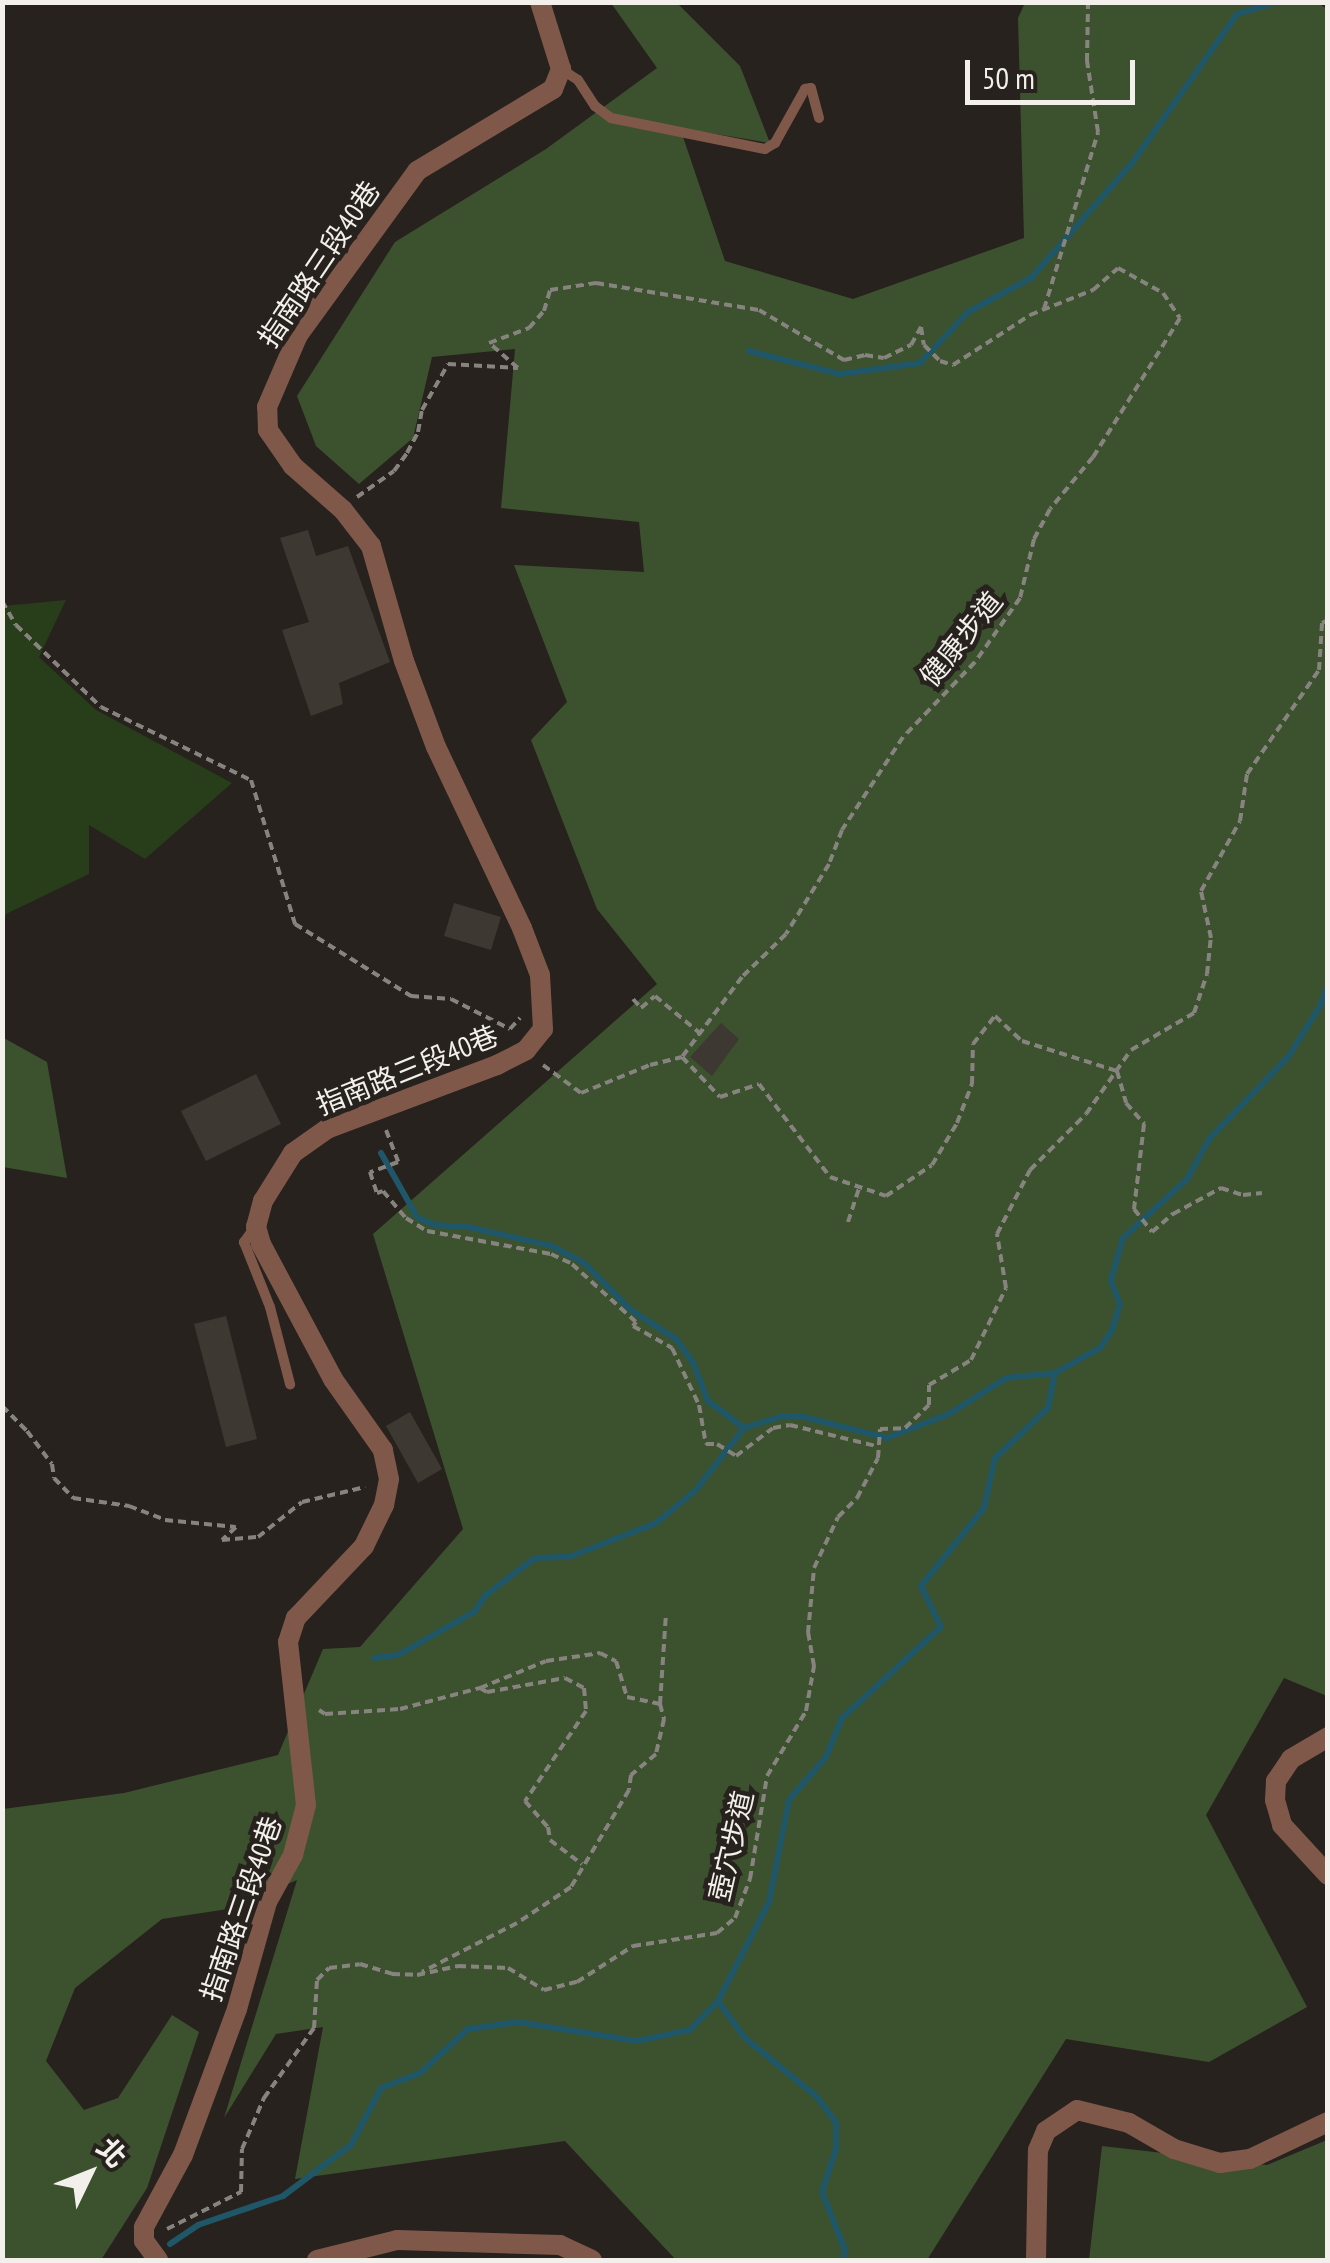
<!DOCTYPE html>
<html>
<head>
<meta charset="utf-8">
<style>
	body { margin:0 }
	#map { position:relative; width:1330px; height:2263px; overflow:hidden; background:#27221d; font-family:"PT Sans Narrow","Noto Sans TC",sans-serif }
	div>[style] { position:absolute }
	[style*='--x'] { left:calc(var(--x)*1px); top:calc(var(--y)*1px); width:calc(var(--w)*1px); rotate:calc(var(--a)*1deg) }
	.green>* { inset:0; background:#283d1a }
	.forest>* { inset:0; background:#3c522e }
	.stream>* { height:6px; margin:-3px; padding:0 3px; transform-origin:3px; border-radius:3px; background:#1f5768 }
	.building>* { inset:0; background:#3d3832 }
	.path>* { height:4px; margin-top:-2px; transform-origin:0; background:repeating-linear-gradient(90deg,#87837f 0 8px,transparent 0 13px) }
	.lane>* { height:10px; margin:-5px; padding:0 5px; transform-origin:5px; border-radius:5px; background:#7f584a }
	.street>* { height:20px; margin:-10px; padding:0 10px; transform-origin:10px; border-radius:10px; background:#7f584a }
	span { translate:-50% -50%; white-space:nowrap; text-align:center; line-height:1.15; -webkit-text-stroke:9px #27221d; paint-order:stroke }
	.street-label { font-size:28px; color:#f3f0ec }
	.frame { position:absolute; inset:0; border:5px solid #f3f0ec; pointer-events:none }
	.north { position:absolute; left:40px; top:2123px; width:100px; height:100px; -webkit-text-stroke:8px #27221d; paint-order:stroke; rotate:47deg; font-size:28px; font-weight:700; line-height:40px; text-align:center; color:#f3f0ec }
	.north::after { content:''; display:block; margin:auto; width:35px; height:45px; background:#f3f0ec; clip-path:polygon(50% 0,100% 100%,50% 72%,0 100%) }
	.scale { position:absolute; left:965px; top:60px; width:170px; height:45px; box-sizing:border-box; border:5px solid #f3f0ec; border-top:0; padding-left:12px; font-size:30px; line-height:35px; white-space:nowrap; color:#f3f0ec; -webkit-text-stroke:8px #27221d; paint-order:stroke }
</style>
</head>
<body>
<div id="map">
	<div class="green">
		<div style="clip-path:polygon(66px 600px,39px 657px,96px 710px,232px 783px,145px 859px,89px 825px,89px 874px,6px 914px,3px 924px,3px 606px)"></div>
	</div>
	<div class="forest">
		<div style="clip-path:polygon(1316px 2px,1327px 9px,1327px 1696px,1284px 1678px,1206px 1815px,1307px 2007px,1209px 2062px,1066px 2039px,927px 2260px,676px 2260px,565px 2141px,295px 2179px,323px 2027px,276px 2034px,224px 2118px,297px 1880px,228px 1909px,162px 1919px,75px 1988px,46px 2061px,84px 2110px,118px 2098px,172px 2015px,199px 2032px,147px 2188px,101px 2260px,3px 2260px,3px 1809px,124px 1793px,278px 1755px,323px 1649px,360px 1647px,463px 1529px,373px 1234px,657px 984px,597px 909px,531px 740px,567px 702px,514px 565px,644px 572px,639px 522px,501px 508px,515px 349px,432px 357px,413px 438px,359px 484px,316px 446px,297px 396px,395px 242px,546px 149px,657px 68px,611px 3px,677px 3px,740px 66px,770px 143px,680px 128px,725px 261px,853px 299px,1024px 238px,1018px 18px,1025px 3px)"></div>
		<div style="clip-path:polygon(2px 1037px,47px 1062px,67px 1178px,3px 1167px)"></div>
		<div style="clip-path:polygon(1327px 2140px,1327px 2260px,1089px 2260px,1102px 2146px,1267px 2165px)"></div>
	</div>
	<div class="stream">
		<div style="--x:749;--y:351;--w:94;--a:14.2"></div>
		<div style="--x:840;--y:374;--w:81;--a:-7.8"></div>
		<div style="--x:920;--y:363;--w:70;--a:-46.7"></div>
		<div style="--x:968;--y:312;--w:72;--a:-28.4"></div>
		<div style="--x:1031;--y:278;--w:153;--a:-48.7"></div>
		<div style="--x:1132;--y:163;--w:182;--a:-54.8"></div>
		<div style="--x:1237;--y:14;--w:42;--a:-16.7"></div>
		<div style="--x:381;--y:1153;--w:73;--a:60.6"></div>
		<div style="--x:417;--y:1217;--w:19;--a:25"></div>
		<div style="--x:434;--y:1225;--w:34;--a:3"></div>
		<div style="--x:468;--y:1227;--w:86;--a:12.7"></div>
		<div style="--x:552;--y:1246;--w:36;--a:28"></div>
		<div style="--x:584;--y:1263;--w:66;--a:45"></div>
		<div style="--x:631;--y:1310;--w:54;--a:32.8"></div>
		<div style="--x:676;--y:1339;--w:29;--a:54"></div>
		<div style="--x:693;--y:1362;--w:42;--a:69"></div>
		<div style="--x:708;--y:1401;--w:45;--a:36.9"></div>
		<div style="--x:744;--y:1428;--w:41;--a:-17.1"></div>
		<div style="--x:783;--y:1416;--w:21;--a:3"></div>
		<div style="--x:804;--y:1417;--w:86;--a:14.2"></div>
		<div style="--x:887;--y:1438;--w:66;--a:-21.2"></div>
		<div style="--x:949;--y:1414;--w:67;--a:-32.3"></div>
		<div style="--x:1006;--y:1378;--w:49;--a:-5.8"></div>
		<div style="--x:374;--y:1658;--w:24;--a:-7"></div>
		<div style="--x:398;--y:1655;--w:87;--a:-29.5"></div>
		<div style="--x:474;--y:1612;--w:21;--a:-55"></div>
		<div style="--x:486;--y:1595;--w:61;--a:-37.1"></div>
		<div style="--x:535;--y:1558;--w:34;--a:-2"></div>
		<div style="--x:569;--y:1557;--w:93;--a:-21.3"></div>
		<div style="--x:656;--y:1523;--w:50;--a:-39.4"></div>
		<div style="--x:695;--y:1491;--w:80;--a:-52.1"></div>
		<div style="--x:718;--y:2001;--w:46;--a:53.9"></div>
		<div style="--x:745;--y:2038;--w:93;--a:39.3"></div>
		<div style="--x:817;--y:2097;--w:31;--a:53"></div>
		<div style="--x:836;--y:2122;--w:27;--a:90"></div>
		<div style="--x:836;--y:2149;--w:45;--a:108"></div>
		<div style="--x:822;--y:2192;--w:62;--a:68.4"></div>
		<div style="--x:845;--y:2250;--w:10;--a:101"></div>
		<div style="--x:170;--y:2244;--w:34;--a:-34"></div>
		<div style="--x:198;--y:2225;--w:90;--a:-18.8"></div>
		<div style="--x:283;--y:2196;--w:85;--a:-36.9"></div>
		<div style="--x:351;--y:2145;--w:64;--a:-62.2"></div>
		<div style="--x:381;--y:2088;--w:42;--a:-21"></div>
		<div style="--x:420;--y:2073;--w:65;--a:-42.5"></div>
		<div style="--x:468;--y:2029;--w:50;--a:-8"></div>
		<div style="--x:518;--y:2022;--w:120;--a:9.1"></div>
		<div style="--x:636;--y:2041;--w:55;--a:-11.5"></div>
		<div style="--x:690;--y:2030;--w:40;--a:-46"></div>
		<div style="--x:718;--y:2001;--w:111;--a:-62.7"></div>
		<div style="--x:769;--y:1902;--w:104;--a:-78.9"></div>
		<div style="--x:789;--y:1800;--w:57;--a:-49.3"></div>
		<div style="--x:826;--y:1757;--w:42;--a:-67.7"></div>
		<div style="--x:842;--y:1718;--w:134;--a:-42.6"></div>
		<div style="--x:941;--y:1627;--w:46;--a:-116"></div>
		<div style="--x:921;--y:1586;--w:100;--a:-51.1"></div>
		<div style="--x:984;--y:1508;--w:51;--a:-77.6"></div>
		<div style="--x:995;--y:1458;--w:73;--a:-43.3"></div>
		<div style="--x:1048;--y:1408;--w:36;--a:-79"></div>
		<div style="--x:1055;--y:1373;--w:51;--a:-29.1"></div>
		<div style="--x:1100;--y:1348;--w:22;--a:-56"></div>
		<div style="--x:1112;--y:1330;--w:27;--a:-73"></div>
		<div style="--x:1120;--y:1304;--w:26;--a:-111"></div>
		<div style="--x:1111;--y:1280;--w:44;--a:-74.1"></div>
		<div style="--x:1123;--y:1238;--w:87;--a:-42.7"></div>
		<div style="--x:1187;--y:1179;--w:47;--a:-60.7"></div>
		<div style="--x:1210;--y:1138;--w:114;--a:-46.1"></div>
		<div style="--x:1289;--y:1056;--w:59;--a:-58.2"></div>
		<div style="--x:1320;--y:1006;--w:22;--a:-69"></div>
	</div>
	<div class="building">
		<div style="clip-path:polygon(308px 530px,316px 556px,348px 546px,390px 662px,339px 683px,343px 704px,311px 716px,282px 630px,309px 622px,280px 538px)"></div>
		<div style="clip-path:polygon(454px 903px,501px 917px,491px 950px,444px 936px)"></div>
		<div style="clip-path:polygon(721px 1023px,739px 1039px,712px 1076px,690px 1057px)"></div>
		<div style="clip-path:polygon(256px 1074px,281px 1124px,206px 1161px,181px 1111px)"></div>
		<div style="clip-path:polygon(226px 1316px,257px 1439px,226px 1447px,194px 1324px)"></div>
		<div style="clip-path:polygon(410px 1412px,442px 1469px,418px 1483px,386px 1426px)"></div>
	</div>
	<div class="path">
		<div style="--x:1044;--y:309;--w:185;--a:-73"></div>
		<div style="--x:1098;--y:132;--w:72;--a:-98.8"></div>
		<div style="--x:1087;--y:61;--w:59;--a:-89"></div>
		<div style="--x:357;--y:497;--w:45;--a:-35.1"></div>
		<div style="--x:394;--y:471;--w:22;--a:-54"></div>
		<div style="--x:407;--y:453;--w:24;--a:-62"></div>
		<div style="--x:418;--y:432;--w:22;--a:-80"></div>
		<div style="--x:422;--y:410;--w:53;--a:-60.5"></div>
		<div style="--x:448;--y:364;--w:70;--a:3.3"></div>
		<div style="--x:518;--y:368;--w:38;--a:-139"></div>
		<div style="--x:489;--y:343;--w:43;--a:-20.6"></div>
		<div style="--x:529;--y:328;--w:23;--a:-49"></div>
		<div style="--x:544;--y:311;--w:22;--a:-74"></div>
		<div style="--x:550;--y:290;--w:47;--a:-8.7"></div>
		<div style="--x:596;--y:283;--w:165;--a:9.4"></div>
		<div style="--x:759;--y:310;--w:99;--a:30.5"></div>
		<div style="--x:844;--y:360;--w:22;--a:-13"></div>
		<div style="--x:865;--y:355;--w:19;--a:9"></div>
		<div style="--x:884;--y:358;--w:30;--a:-26"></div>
		<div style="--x:911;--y:345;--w:21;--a:-61"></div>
		<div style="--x:921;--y:327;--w:18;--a:81"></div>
		<div style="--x:924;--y:345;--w:23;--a:45"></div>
		<div style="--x:940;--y:361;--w:14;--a:17"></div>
		<div style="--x:953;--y:365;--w:92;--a:-33"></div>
		<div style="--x:1030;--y:315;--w:68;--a:-21.6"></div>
		<div style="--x:1093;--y:290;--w:33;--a:-41"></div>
		<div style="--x:1118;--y:268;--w:51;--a:29.1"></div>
		<div style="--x:1163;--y:293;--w:30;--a:56"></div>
		<div style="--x:1180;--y:318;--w:164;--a:122"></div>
		<div style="--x:1093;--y:457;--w:67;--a:129.6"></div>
		<div style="--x:1050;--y:509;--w:34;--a:118"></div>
		<div style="--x:1034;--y:539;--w:61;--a:103.3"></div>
		<div style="--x:1020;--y:598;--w:78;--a:125.1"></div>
		<div style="--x:975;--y:662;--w:104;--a:133.8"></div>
		<div style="--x:903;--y:737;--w:111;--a:123.3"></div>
		<div style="--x:842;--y:830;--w:36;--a:111"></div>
		<div style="--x:829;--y:864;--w:82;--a:121.6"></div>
		<div style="--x:786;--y:934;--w:62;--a:135.7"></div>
		<div style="--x:742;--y:977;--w:100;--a:126.9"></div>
		<div style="--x:2;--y:601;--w:28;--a:60"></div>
		<div style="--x:16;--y:625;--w:118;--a:44"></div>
		<div style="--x:101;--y:707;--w:167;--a:26"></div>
		<div style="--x:251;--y:780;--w:151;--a:73"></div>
		<div style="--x:295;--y:924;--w:137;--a:31.8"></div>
		<div style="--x:411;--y:996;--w:40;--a:4.3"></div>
		<div style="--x:451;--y:999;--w:66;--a:27"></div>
		<div style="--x:510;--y:1029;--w:15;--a:-48"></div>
		<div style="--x:633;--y:999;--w:12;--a:48"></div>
		<div style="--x:641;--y:1008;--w:18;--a:-41"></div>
		<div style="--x:655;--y:996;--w:60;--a:39.6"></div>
		<div style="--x:682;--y:1057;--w:55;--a:46.5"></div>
		<div style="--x:720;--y:1097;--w:41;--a:-18.4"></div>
		<div style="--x:759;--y:1084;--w:117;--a:52.6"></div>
		<div style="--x:830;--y:1177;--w:59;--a:18.7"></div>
		<div style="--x:886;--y:1196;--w:55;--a:-34"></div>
		<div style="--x:932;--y:1165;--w:49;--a:-59.2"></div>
		<div style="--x:957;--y:1123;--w:42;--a:-69"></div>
		<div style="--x:972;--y:1084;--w:40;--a:-88.6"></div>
		<div style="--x:973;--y:1044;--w:36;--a:-52"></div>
		<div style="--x:995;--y:1016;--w:37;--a:43"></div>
		<div style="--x:1022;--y:1041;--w:100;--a:17.5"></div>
		<div style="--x:543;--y:1065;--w:47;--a:36.4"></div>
		<div style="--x:581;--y:1093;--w:74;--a:-22.1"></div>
		<div style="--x:650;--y:1065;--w:33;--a:-14"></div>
		<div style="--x:1117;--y:1071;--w:33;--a:74"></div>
		<div style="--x:1126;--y:1103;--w:28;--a:49"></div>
		<div style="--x:1144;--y:1124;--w:86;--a:96.7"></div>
		<div style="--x:1134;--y:1209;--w:29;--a:52"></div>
		<div style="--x:1152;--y:1232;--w:28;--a:-41"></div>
		<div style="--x:1173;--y:1214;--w:55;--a:-28.4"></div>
		<div style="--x:1221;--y:1188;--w:23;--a:18"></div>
		<div style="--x:1243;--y:1195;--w:19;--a:-6"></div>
		<div style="--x:386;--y:1130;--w:34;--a:69"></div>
		<div style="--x:398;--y:1162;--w:30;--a:160"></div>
		<div style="--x:370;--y:1172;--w:22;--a:72"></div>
		<div style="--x:377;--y:1193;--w:6;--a:-18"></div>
		<div style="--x:383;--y:1191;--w:35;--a:50"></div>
		<div style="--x:406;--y:1218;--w:25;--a:32"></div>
		<div style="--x:427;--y:1231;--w:126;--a:10.5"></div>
		<div style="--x:551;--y:1254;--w:23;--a:25"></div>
		<div style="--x:572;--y:1264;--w:86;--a:42.2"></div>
		<div style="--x:636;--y:1322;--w:5;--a:127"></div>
		<div style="--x:633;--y:1326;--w:45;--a:29.4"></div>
		<div style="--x:672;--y:1348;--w:63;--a:64.7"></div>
		<div style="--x:699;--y:1405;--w:40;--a:80"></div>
		<div style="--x:706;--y:1444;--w:11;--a:0"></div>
		<div style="--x:717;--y:1444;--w:22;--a:32"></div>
		<div style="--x:736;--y:1456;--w:46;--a:-37.1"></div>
		<div style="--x:773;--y:1428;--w:17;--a:-10"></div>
		<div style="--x:790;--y:1425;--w:89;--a:13.7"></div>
		<div style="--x:848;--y:1222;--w:36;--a:-72"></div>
		<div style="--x:2;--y:1406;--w:35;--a:45"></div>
		<div style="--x:27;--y:1431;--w:41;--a:52.9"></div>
		<div style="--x:52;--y:1464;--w:14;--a:82"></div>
		<div style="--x:54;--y:1478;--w:28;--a:46"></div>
		<div style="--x:73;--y:1498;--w:57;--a:8.1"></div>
		<div style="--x:129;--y:1506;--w:39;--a:21"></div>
		<div style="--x:165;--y:1520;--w:71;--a:5.6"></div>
		<div style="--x:236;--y:1527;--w:19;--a:137"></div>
		<div style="--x:222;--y:1540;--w:36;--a:-5"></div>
		<div style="--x:258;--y:1537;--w:56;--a:-38.5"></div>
		<div style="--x:302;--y:1502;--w:65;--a:-13.4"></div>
		<div style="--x:480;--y:1688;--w:8;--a:30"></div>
		<div style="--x:487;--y:1692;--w:79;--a:-10.2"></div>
		<div style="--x:565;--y:1678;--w:21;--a:28"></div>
		<div style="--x:584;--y:1688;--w:23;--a:85"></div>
		<div style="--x:586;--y:1711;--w:109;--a:124.1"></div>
		<div style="--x:525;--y:1801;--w:35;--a:49"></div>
		<div style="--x:548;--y:1827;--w:13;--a:81"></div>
		<div style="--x:550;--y:1840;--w:40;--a:37"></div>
		<div style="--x:660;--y:1704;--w:90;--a:-86.2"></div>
		<div style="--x:319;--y:1710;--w:7;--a:34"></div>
		<div style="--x:325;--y:1714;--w:75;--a:-3.8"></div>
		<div style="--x:400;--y:1709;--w:83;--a:-14.7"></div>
		<div style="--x:480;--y:1688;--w:71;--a:-22.2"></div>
		<div style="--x:546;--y:1661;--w:55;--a:-8.4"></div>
		<div style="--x:600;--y:1653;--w:18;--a:27"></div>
		<div style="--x:616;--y:1661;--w:38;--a:73"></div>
		<div style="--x:627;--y:1697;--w:34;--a:12"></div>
		<div style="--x:660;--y:1704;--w:16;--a:75"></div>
		<div style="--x:664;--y:1719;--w:36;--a:103"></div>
		<div style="--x:656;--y:1754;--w:33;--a:140"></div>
		<div style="--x:631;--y:1775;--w:15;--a:98"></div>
		<div style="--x:629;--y:1790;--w:113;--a:120.9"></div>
		<div style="--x:571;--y:1887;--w:65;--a:146.3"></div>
		<div style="--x:517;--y:1923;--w:107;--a:152.7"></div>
		<div style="--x:167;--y:2229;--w:83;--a:-26.6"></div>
		<div style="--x:241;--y:2192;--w:43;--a:-88.7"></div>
		<div style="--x:242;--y:2149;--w:56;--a:-66.7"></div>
		<div style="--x:264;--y:2098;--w:86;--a:-54.5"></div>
		<div style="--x:314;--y:2028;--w:48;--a:-86.4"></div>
		<div style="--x:317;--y:1980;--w:17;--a:-45"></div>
		<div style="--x:329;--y:1968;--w:31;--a:-7"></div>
		<div style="--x:360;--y:1964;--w:34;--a:17"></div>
		<div style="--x:392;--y:1974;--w:25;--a:2"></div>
		<div style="--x:417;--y:1975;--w:42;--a:-12.4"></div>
		<div style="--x:458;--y:1966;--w:50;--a:2.3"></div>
		<div style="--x:508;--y:1968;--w:42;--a:31.4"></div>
		<div style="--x:544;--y:1990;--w:34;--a:-14"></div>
		<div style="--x:577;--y:1982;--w:67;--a:-32.7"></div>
		<div style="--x:633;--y:1946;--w:85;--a:-8.8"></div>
		<div style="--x:717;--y:1933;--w:23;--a:-40"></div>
		<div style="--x:735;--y:1918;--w:42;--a:-69"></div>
		<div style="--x:750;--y:1879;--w:104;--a:-80.6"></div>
		<div style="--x:767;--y:1776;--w:76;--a:-59"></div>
		<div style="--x:806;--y:1711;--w:46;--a:-79.9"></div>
		<div style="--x:814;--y:1666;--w:34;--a:-100"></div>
		<div style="--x:808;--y:1633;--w:65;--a:-84.7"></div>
		<div style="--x:814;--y:1568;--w:56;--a:-64.8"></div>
		<div style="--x:838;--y:1517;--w:27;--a:-45"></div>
		<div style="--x:857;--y:1498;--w:45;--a:-62.3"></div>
		<div style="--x:878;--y:1458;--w:29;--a:-86"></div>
		<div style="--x:880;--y:1429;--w:25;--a:-2"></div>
		<div style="--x:905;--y:1428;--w:33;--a:-44"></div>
		<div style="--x:929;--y:1405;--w:20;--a:-90"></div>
		<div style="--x:929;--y:1385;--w:49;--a:-30.8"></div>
		<div style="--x:971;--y:1360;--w:80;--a:-64.1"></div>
		<div style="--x:1006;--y:1288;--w:55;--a:-99.5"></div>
		<div style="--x:997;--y:1234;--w:72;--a:-62.7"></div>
		<div style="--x:1030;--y:1170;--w:79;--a:-45"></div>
		<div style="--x:1086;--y:1114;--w:78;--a:-54.9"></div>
		<div style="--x:1131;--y:1050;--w:73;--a:-30.4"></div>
		<div style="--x:1194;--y:1013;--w:41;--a:-71.6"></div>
		<div style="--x:1207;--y:974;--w:36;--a:-84"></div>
		<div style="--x:1211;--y:938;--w:48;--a:-102"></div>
		<div style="--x:1201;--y:891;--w:80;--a:-60.9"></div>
		<div style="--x:1240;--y:821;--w:48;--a:-81.5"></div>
		<div style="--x:1247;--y:774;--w:126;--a:-55.3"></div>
		<div style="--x:1319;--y:670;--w:47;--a:-86.3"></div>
		<div style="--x:1322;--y:623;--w:7;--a:-27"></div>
	</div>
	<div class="lane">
		<div style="--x:561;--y:69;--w:20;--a:33"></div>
		<div style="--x:578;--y:80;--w:31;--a:57"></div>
		<div style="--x:595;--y:106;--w:20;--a:37"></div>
		<div style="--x:611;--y:118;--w:157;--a:11.4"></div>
		<div style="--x:765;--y:149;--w:12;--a:-31"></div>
		<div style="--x:775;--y:143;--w:62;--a:-60.9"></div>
		<div style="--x:805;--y:89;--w:6;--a:-9"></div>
		<div style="--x:811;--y:88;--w:31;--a:75"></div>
		<div style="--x:255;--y:1227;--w:19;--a:126"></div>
		<div style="--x:244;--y:1242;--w:70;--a:68.2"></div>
		<div style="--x:270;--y:1307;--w:80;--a:75.4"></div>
	</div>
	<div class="street">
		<div style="--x:1328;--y:1737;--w:43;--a:149.3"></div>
		<div style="--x:1291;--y:1759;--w:27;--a:124"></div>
		<div style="--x:1276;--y:1781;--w:19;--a:93"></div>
		<div style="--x:1275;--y:1800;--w:26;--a:74"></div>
		<div style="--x:1282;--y:1825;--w:68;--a:47.4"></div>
		<div style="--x:158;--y:2260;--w:24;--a:-126"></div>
		<div style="--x:144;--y:2241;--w:14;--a:-90"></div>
		<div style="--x:144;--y:2227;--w:82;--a:-61.6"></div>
		<div style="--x:183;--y:2155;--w:156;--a:-69.7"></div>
		<div style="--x:237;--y:2009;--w:111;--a:-74.3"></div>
		<div style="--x:267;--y:1902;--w:54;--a:-61"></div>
		<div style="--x:293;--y:1855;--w:52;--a:-75.4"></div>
		<div style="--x:306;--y:1805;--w:164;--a:-96.3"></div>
		<div style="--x:288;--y:1642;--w:25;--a:-72"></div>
		<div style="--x:296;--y:1618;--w:99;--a:-46.6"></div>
		<div style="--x:364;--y:1546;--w:46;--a:-64"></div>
		<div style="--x:384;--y:1505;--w:26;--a:-79"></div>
		<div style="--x:389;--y:1479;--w:30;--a:-102"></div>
		<div style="--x:383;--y:1450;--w:87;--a:-125.2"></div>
		<div style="--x:333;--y:1379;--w:153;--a:-118.1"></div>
		<div style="--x:261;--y:1244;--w:18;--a:-106"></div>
		<div style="--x:256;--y:1227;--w:27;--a:-75"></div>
		<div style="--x:263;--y:1201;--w:57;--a:-58"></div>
		<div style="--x:293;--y:1153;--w:42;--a:-35.2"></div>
		<div style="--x:327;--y:1129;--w:182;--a:-20.6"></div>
		<div style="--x:497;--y:1065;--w:33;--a:-27"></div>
		<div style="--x:526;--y:1050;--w:27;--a:-51"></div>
		<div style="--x:543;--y:1029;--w:54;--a:-93.2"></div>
		<div style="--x:540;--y:975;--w:50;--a:-111"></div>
		<div style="--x:522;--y:928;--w:200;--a:-115.4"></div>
		<div style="--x:436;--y:747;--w:92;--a:-110.4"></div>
		<div style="--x:404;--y:661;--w:120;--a:-106"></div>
		<div style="--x:371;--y:546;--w:46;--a:-127.9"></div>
		<div style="--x:343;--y:510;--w:67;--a:-138.7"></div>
		<div style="--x:293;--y:466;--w:44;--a:-124.8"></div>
		<div style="--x:268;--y:430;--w:23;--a:-92"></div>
		<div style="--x:267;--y:407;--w:78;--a:-66.7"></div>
		<div style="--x:298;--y:335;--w:203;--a:-54"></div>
		<div style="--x:417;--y:171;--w:159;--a:-31.1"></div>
		<div style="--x:553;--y:89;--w:22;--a:-68"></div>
		<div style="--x:561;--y:69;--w:70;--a:-107.4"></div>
		<div style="--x:317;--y:2260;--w:82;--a:-14"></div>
		<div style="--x:397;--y:2240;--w:163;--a:1.8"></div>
		<div style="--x:560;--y:2245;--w:35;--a:25"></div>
		<div style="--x:1036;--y:2260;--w:110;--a:-89"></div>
		<div style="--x:1038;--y:2150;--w:21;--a:-67"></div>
		<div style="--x:1046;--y:2131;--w:37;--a:-34"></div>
		<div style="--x:1077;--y:2110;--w:54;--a:14"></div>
		<div style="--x:1129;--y:2123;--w:52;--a:30"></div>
		<div style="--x:1174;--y:2149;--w:48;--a:16.9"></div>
		<div style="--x:1220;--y:2163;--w:30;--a:-8"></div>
		<div style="--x:1250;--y:2159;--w:86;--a:-25.4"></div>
	</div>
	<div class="street-label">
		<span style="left:319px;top:264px;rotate:-56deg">指南路三段40巷</span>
		<span style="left:961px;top:639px;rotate:-51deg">健康步道</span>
		<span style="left:407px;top:1070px;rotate:-22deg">指南路三段40巷</span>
		<span style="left:731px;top:1846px;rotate:-77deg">壺穴步道</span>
		<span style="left:241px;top:1909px;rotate:-71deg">指南路三段40巷</span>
	</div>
	<div class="frame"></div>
	<div class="north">北</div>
	<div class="scale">50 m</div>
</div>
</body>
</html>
